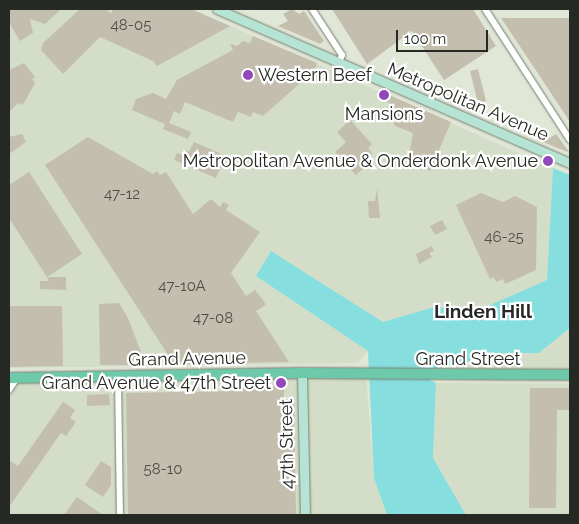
<!DOCTYPE html>
<html>
<head>
<meta charset="utf-8">
<style>
	body { margin:0 }
	#map { position:relative; width:579px; height:524px; overflow:hidden; background:#e0e7d7; font-family:Raleway,sans-serif }
	div>[style] { position:absolute }
	[style*='--x'] { left:calc(var(--x)*1px); top:calc(var(--y)*1px); width:calc(var(--w)*1px); rotate:calc(var(--a)*1deg) }
	.built>* { inset:0; background:#d3ddc7 }
	.water>* { inset:0; background:#87dede }
	.building>* { inset:0; background:#c4beaf }
	.roads { filter:drop-shadow(0 0 1px #777d6f) drop-shadow(0 0 1px #777d6f) }
	.minor>* { height:6px; margin:-3px; padding:0 3px; transform-origin:3px; border-radius:3px; background:#fff }
	.secondary>* { height:9px; margin:-4.5px; padding:0 4.5px; transform-origin:4.5px; border-radius:4.5px; background:#b6e4d4 }
	.primary>* { height:10px; margin:-5px; padding:0 5px; transform-origin:5px; border-radius:5px; background:#6dc9a9 }
	.dots>* { width:14px; height:14px; translate:-50% -50%; box-sizing:border-box; border:2px solid #fff; border-radius:50% }
	span { translate:-50% -50%; white-space:nowrap; text-align:center; line-height:1.15; -webkit-text-stroke:4.5px #fff; paint-order:stroke }
	.number-label { font-size:15px; color:#4e4e46 }
	.number-label span { -webkit-text-stroke-width:0 }
	.poi-label { font-size:18px; color:#262923 }
	.left { translate:0 -50%; text-align:left }
	.right { translate:-100% -50%; text-align:right }
	.street-label { font-size:18px; color:#262923 }
	.neighbourhood-label { font-size:19px; color:#262923; font-weight:700 }
	.frame { position:absolute; inset:0; border:10px solid #262923; pointer-events:none }
	.scale { position:absolute; left:396px; top:30px; width:92px; height:22px; box-sizing:border-box; border:2px solid #262923; border-top:0; padding-left:6px; font-size:15px; line-height:18px; white-space:nowrap; color:#262923; -webkit-text-stroke:4px #fff; paint-order:stroke }
</style>
</head>
<body>
<div id="map">
	<div class="built">
		<div style="clip-path:polygon(9px 9px,192px 9px,553px 168px,547px 280px,481px 309px,434px 307px,383px 322px,271px 251px,256px 276px,368px 351px,358px 363px,9px 368px)"></div>
		<div style="clip-path:polygon(570px 328px,570px 369px,430px 370px,478px 353px,539px 353px)"></div>
		<div style="clip-path:polygon(366px 375px,374px 478px,387px 515px,9px 515px,9px 378px)"></div>
		<div style="clip-path:polygon(436px 383px,570px 384px,570px 515px,466px 515px,433px 458px)"></div>
	</div>
	<div class="water">
		<div style="clip-path:polygon(553px 168px,570px 175px,570px 328px,539px 353px,478px 353px,478px 360px,430px 369px,430px 380px,436px 383px,433px 458px,466px 515px,387px 515px,374px 478px,368px 351px,256px 276px,271px 251px,383px 322px,434px 307px,481px 309px,547px 280px)"></div>
	</div>
	<div class="building">
		<div style="clip-path:polygon(9px 9px,61px 9px,45px 24px,30px 19px,33px 33px,20px 41px,9px 22px)"></div>
		<div style="clip-path:polygon(80px 9px,106px 9px,111px 14px,113px 9px,191px 9px,230px 26px,157px 66px,153px 61px,100px 37px,63px 74px,41px 50px,43px 43px)"></div>
		<div style="clip-path:polygon(292px 9px,299px 14px,304px 11px,324px 41px,320px 44px,278px 26px,288px 21px,283px 14px)"></div>
		<div style="clip-path:polygon(332px 9px,473px 9px,496px 46px,444px 80px,412px 31px,367px 64px)"></div>
		<div style="clip-path:polygon(501px 18px,570px 18px,570px 122px,537px 72px)"></div>
		<div style="clip-path:polygon(253px 36px,317px 63px,315px 70px,263px 116px,253px 112px,251px 117px,238px 112px,233px 122px,185px 102px,180px 114px,174px 111px,169px 123px,191px 132px,188px 139px,163px 129px,165px 124px,132px 110px,136px 99px,153px 93px,166px 99px,177px 80px,233px 50px,230px 44px,237px 46px,243px 41px,250px 43px)"></div>
		<div style="clip-path:polygon(24px 63px,35px 77px,32px 79px,35px 83px,23px 105px,18px 103px,9px 112px,9px 70px)"></div>
		<div style="clip-path:polygon(478px 69px,486px 101px,478px 103px,470px 71px)"></div>
		<div style="clip-path:polygon(380px 91px,451px 122px,430px 171px,414px 164px,409px 155px,413px 133px,395px 126px,387px 112px,389px 102px,381px 101px)"></div>
		<div style="clip-path:polygon(350px 120px,372px 144px,368px 148px,372px 153px,363px 161px,367px 165px,356px 175px,335px 152px,346px 142px,337px 132px)"></div>
		<div style="clip-path:polygon(22px 134px,26px 142px,9px 154px,9px 137px)"></div>
		<div style="clip-path:polygon(556px 134px,570px 153px,543px 142px)"></div>
		<div style="clip-path:polygon(88px 137px,153px 174px,157px 171px,160px 175px,166px 172px,193px 214px,211px 199px,220px 207px,223px 202px,229px 205px,226px 210px,260px 232px,231px 273px,246px 296px,255px 290px,262px 299px,266px 305px,256px 311px,289px 362px,174px 364px,45px 165px)"></div>
		<div style="clip-path:polygon(194px 142px,226px 156px,216px 178px,174px 160px,177px 153px,182px 155px,184px 149px,189px 152px)"></div>
		<div style="clip-path:polygon(29px 172px,82px 254px,47px 277px,9px 218px,9px 185px)"></div>
		<div style="clip-path:polygon(377px 189px,380px 218px,369px 218px,368px 201px,375px 201px)"></div>
		<div style="clip-path:polygon(481px 193px,503px 202px,515px 196px,537px 207px,536px 270px,505px 284px,503px 279px,496px 282px,494px 277px,490px 279px,456px 205px)"></div>
		<div style="clip-path:polygon(442px 220px,447px 229px,435px 235px,430px 226px)"></div>
		<div style="clip-path:polygon(432px 246px,434px 251px,429px 253px,432px 257px,419px 264px,416px 254px)"></div>
		<div style="clip-path:polygon(47px 277px,66px 277px,66px 290px,40px 289px,40px 281px,49px 281px)"></div>
		<div style="clip-path:polygon(119px 303px,128px 318px,146px 365px,100px 365px,99px 304px)"></div>
		<div style="clip-path:polygon(9px 306px,62px 306px,63px 366px,9px 367px)"></div>
		<div style="clip-path:polygon(284px 386px,284px 399px,294px 399px,296px 515px,128px 515px,126px 393px,235px 391px,235px 387px)"></div>
		<div style="clip-path:polygon(530px 388px,570px 388px,570px 410px,557px 410px,556px 508px,529px 508px)"></div>
		<div style="clip-path:polygon(109px 394px,110px 405px,87px 406px,87px 395px)"></div>
		<div style="clip-path:polygon(63px 402px,75px 410px,70px 418px,76px 422px,66px 436px,61px 433px,9px 507px,9px 460px,18px 466px)"></div>
		<div style="clip-path:polygon(101px 461px,111px 467px,111px 485px,103px 497px,85px 485px)"></div>
		<div style="clip-path:polygon(77px 497px,103px 515px,64px 515px)"></div>
	</div>
	<div class="roads">
		<div class="minor">
			<div style="--x:312;--y:9;--w:55;--a:56.9"></div>
			<div style="--x:342;--y:55;--w:9;--a:111"></div>
			<div style="--x:485;--y:9;--w:156;--a:57"></div>
			<div style="--x:118;--y:376;--w:139;--a:89.2"></div>
			<div style="--x:9;--y:390;--w:14;--a:-56"></div>
		</div>
		<div class="secondary">
			<div style="--x:217;--y:9;--w:385;--a:23.6"></div>
			<div style="--x:302;--y:373;--w:142;--a:88.8"></div>
		</div>
		<div class="primary">
			<div style="--x:9;--y:378;--w:293;--a:-1"></div>
			<div style="--x:302;--y:373;--w:268;--a:0.4"></div>
		</div>
	</div>
	<div class="dots">
		<div style="left:248px;top:75px;background:#9148bb"></div>
		<div style="left:384px;top:95px;background:#9148bb"></div>
		<div style="left:548px;top:161px;background:#9148bb"></div>
		<div style="left:281px;top:383px;background:#9148bb"></div>
	</div>
	<div class="number-label">
		<span style="left:131px;top:26px">48-05</span>
		<span style="left:122px;top:195px">47-12</span>
		<span style="left:504px;top:238px">46-25</span>
		<span style="left:182px;top:287px">47-10A</span>
		<span style="left:213px;top:319px">47-08</span>
		<span style="left:163px;top:470px">58-10</span>
	</div>
	<div class="poi-label">
		<span class="left" style="left:258px;top:75px">Western Beef</span>
		<span style="left:384px;top:114px">Mansions</span>
		<span class="right" style="left:538px;top:161px">Metropolitan Avenue &amp; Onderdonk Avenue</span>
		<span class="right" style="left:271px;top:383px">Grand Avenue &amp; 47th Street</span>
	</div>
	<div class="street-label">
		<span style="left:468px;top:102px;rotate:23deg">Metropolitan Avenue</span>
		<span style="left:187px;top:359px;rotate:-1deg">Grand Avenue</span>
		<span style="left:468px;top:359px">Grand Street</span>
		<span style="left:287px;top:444px;rotate:-91deg">47th Street</span>
	</div>
	<div class="neighbourhood-label">
		<span style="left:483px;top:312px">Linden Hill</span>
	</div>
	<div class="frame"></div>
	<div class="scale">100 m</div>
</div>
</body>
</html>
